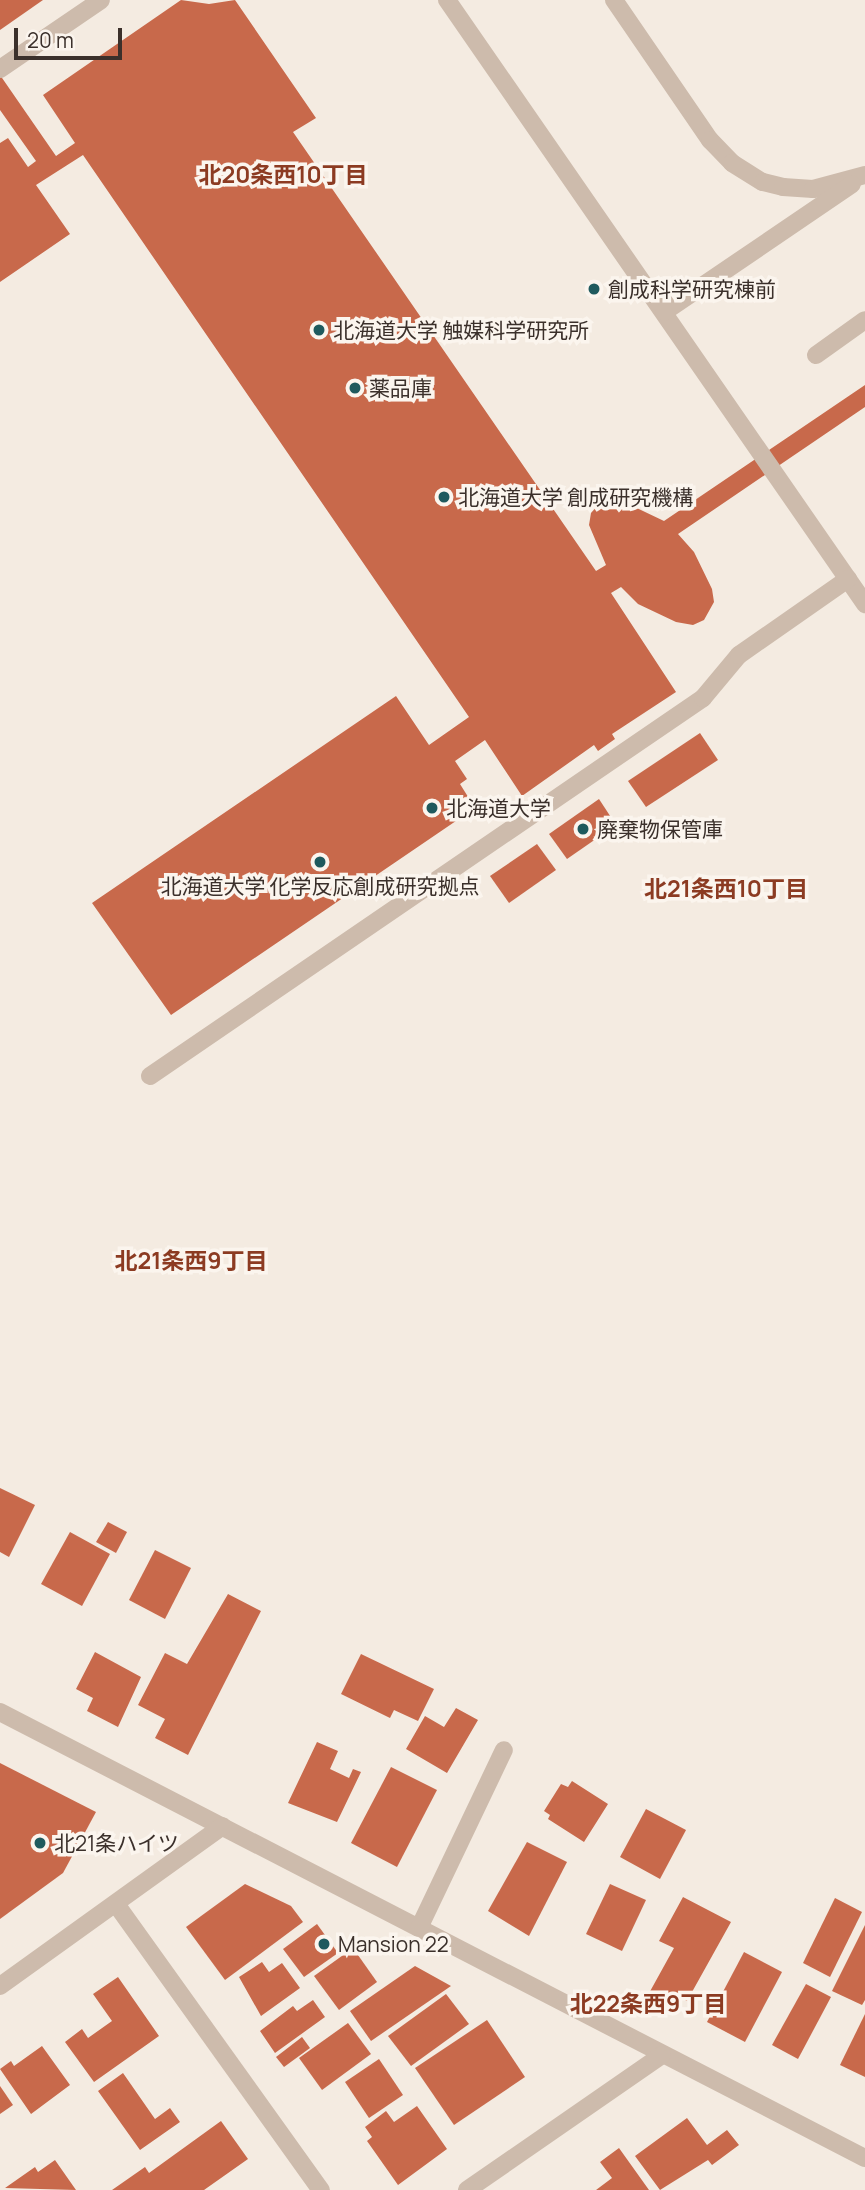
<!DOCTYPE html>
<html>
<head>
<meta charset="utf-8">
<style>
	body { margin:0 }
	#map { position:relative; width:865px; height:2190px; overflow:hidden; background:#f4ebe1; font-family:Manrope,"Noto Sans JP",sans-serif }
	div>[style] { position:absolute }
	[style*='--x'] { left:calc(var(--x)*1px); top:calc(var(--y)*1px); width:calc(var(--w)*1px); rotate:calc(var(--a)*1deg) }
	.building>* { inset:0; background:#c8694b }
	.minor>* { height:18px; margin:-9px; padding:0 9px; transform-origin:9px; border-radius:9px; background:#cdbbac }
	.dots>* { width:19px; height:19px; translate:-50% -50%; box-sizing:border-box; border:4px solid #fbf5ee; border-radius:50% }
	span { translate:-50% -50%; white-space:nowrap; text-align:center; line-height:1.15; -webkit-text-stroke:7px #fbf5ee; paint-order:stroke }
	.poi-label { font-size:21px; color:#3b302b }
	.left { translate:0 -50%; text-align:left }
	.neighbourhood-label { font-size:23px; color:#8c3b22; font-weight:700 }
	.scale { position:absolute; left:14px; top:28px; width:108px; height:32px; box-sizing:border-box; border:4px solid #3b302b; border-top:0; padding-left:9px; font-size:21px; line-height:24px; white-space:nowrap; color:#3b302b; -webkit-text-stroke:5px #fbf5ee; paint-order:stroke }
</style>
</head>
<body>
<div id="map">
	<div class="building">
		<div style="clip-path:polygon(0 0,43px 0,0 30px)"></div>
		<div style="clip-path:polygon(181px 0,209px 4px,235px 0,316px 118px,293px 132px,596px 571px,606px 565px,589px 525px,591px 513px,599px 504px,622px 501px,664px 521px,865px 385px,865px 407px,678px 534px,694px 552px,712px 589px,714px 602px,704px 620px,693px 625px,676px 622px,638px 604px,621px 587px,611px 593px,676px 692px,612px 734px,615px 739px,598px 751px,594px 745px,522px 796px,485px 740px,455px 761px,467px 779px,460px 784px,475px 808px,171px 1015px,92px 903px,396px 696px,429px 745px,469px 717px,83px 155px,36px 185px,70px 234px,0 282px,0 143px,8px 138px,28px 167px,36px 161px,0 110px,0 75px,56px 156px,75px 143px,43px 95px)"></div>
		<div style="clip-path:polygon(700px 733px,718px 760px,646px 807px,628px 781px)"></div>
		<div style="clip-path:polygon(599px 799px,616px 825px,567px 859px,549px 834px)"></div>
		<div style="clip-path:polygon(537px 844px,556px 870px,509px 903px,490px 876px)"></div>
		<div style="clip-path:polygon(0 1488px,35px 1505px,9px 1557px,0 1552px)"></div>
		<div style="clip-path:polygon(108px 1522px,127px 1532px,116px 1553px,96px 1542px)"></div>
		<div style="clip-path:polygon(70px 1532px,110px 1554px,82px 1606px,41px 1584px)"></div>
		<div style="clip-path:polygon(155px 1550px,191px 1568px,165px 1619px,129px 1600px)"></div>
		<div style="clip-path:polygon(228px 1594px,261px 1611px,188px 1755px,155px 1738px,165px 1719px,138px 1705px,165px 1653px,187px 1664px)"></div>
		<div style="clip-path:polygon(95px 1652px,141px 1677px,118px 1727px,87px 1711px,93px 1698px,76px 1689px)"></div>
		<div style="clip-path:polygon(361px 1654px,434px 1689px,418px 1721px,394px 1710px,390px 1718px,341px 1694px)"></div>
		<div style="clip-path:polygon(456px 1708px,478px 1720px,447px 1773px,406px 1749px,425px 1716px,444px 1727px)"></div>
		<div style="clip-path:polygon(317px 1742px,338px 1751px,330px 1769px,349px 1778px,353px 1769px,361px 1772px,337px 1822px,288px 1803px)"></div>
		<div style="clip-path:polygon(0 1763px,96px 1812px,63px 1873px,0 1919px)"></div>
		<div style="clip-path:polygon(391px 1767px,437px 1790px,397px 1867px,351px 1843px)"></div>
		<div style="clip-path:polygon(572px 1781px,608px 1804px,584px 1842px,548px 1819px,550px 1815px,544px 1811px,561px 1784px,568px 1787px)"></div>
		<div style="clip-path:polygon(646px 1809px,686px 1830px,660px 1879px,620px 1857px)"></div>
		<div style="clip-path:polygon(527px 1842px,567px 1862px,529px 1936px,488px 1911px)"></div>
		<div style="clip-path:polygon(245px 1884px,291px 1906px,303px 1922px,225px 1980px,186px 1927px)"></div>
		<div style="clip-path:polygon(610px 1884px,646px 1900px,622px 1951px,586px 1934px)"></div>
		<div style="clip-path:polygon(683px 1897px,731px 1922px,687px 2001px,677px 1996px,671px 2008px,648px 1995px,674px 1948px,659px 1941px)"></div>
		<div style="clip-path:polygon(835px 1898px,862px 1912px,830px 1977px,803px 1963px)"></div>
		<div style="clip-path:polygon(317px 1924px,338px 1953px,304px 1977px,283px 1949px)"></div>
		<div style="clip-path:polygon(865px 1925px,865px 2000px,862px 2005px,832px 1991px)"></div>
		<div style="clip-path:polygon(353px 1948px,377px 1982px,339px 2010px,314px 1976px)"></div>
		<div style="clip-path:polygon(744px 1952px,782px 1972px,745px 2042px,707px 2022px)"></div>
		<div style="clip-path:polygon(262px 1962px,269px 1972px,282px 1963px,300px 1988px,261px 2016px,239px 1977px)"></div>
		<div style="clip-path:polygon(415px 1966px,451px 1986px,371px 2041px,350px 2011px)"></div>
		<div style="clip-path:polygon(118px 1977px,159px 2036px,94px 2082px,65px 2042px,82px 2029px,88px 2038px,112px 2021px,93px 1994px)"></div>
		<div style="clip-path:polygon(806px 1984px,831px 1997px,798px 2059px,772px 2045px)"></div>
		<div style="clip-path:polygon(446px 1994px,469px 2024px,411px 2066px,388px 2036px)"></div>
		<div style="clip-path:polygon(313px 2000px,325px 2017px,275px 2053px,260px 2031px,293px 2006px,297px 2011px)"></div>
		<div style="clip-path:polygon(865px 2014px,865px 2077px,840px 2065px)"></div>
		<div style="clip-path:polygon(487px 2020px,525px 2077px,454px 2125px,415px 2068px)"></div>
		<div style="clip-path:polygon(348px 2023px,371px 2054px,322px 2090px,299px 2058px)"></div>
		<div style="clip-path:polygon(302px 2037px,310px 2048px,284px 2067px,276px 2057px)"></div>
		<div style="clip-path:polygon(42px 2046px,70px 2085px,31px 2114px,0 2069px,11px 2061px,14px 2066px)"></div>
		<div style="clip-path:polygon(379px 2059px,403px 2095px,369px 2118px,345px 2082px)"></div>
		<div style="clip-path:polygon(123px 2073px,155px 2119px,170px 2108px,180px 2122px,140px 2150px,98px 2091px)"></div>
		<div style="clip-path:polygon(0 2086px,13px 2105px,0 2114px)"></div>
		<div style="clip-path:polygon(417px 2106px,447px 2149px,398px 2185px,367px 2141px,372px 2137px,365px 2127px,386px 2111px,394px 2122px)"></div>
		<div style="clip-path:polygon(687px 2118px,707px 2145px,727px 2130px,739px 2145px,712px 2165px,708px 2160px,660px 2190px,635px 2156px)"></div>
		<div style="clip-path:polygon(221px 2121px,248px 2159px,204px 2190px,112px 2190px,145px 2167px,149px 2173px)"></div>
		<div style="clip-path:polygon(619px 2148px,649px 2190px,596px 2190px,612px 2178px,600px 2162px)"></div>
		<div style="clip-path:polygon(55px 2160px,76px 2190px,5px 2188px,35px 2167px,38px 2172px)"></div>
	</div>
	<div class="minor">
		<div style="--x:447;--y:0;--w:735;--a:55.31"></div>
		<div style="--x:614;--y:0;--w:170;--a:55.6"></div>
		<div style="--x:710;--y:140;--w:32;--a:46"></div>
		<div style="--x:732;--y:163;--w:36;--a:32"></div>
		<div style="--x:763;--y:182;--w:21;--a:14"></div>
		<div style="--x:783;--y:187;--w:30;--a:4"></div>
		<div style="--x:813;--y:189;--w:54;--a:-15.1"></div>
		<div style="--x:0;--y:69;--w:122;--a:-34.3"></div>
		<div style="--x:664;--y:312;--w:227;--a:-34.2"></div>
		<div style="--x:816;--y:355;--w:60;--a:-35.5"></div>
		<div style="--x:150;--y:1076;--w:670;--a:-34.35"></div>
		<div style="--x:703;--y:698;--w:56;--a:-50.1"></div>
		<div style="--x:739;--y:655;--w:133;--a:-34.9"></div>
		<div style="--x:0;--y:1712;--w:973;--a:27.28"></div>
		<div style="--x:116;--y:1904;--w:352;--a:54.4"></div>
		<div style="--x:419;--y:1928;--w:197;--a:-64.5"></div>
		<div style="--x:0;--y:1986;--w:274;--a:-35.7"></div>
		<div style="--x:467;--y:2190;--w:237;--a:-34.7"></div>
	</div>
	<div class="dots">
		<div style="left:594px;top:289px;background:#1f5a5e"></div>
		<div style="left:319px;top:330px;background:#1f5a5e"></div>
		<div style="left:355px;top:388px;background:#1f5a5e"></div>
		<div style="left:444px;top:497px;background:#1f5a5e"></div>
		<div style="left:432px;top:808px;background:#1f5a5e"></div>
		<div style="left:583px;top:829px;background:#1f5a5e"></div>
		<div style="left:320px;top:862px;background:#1f5a5e"></div>
		<div style="left:40px;top:1843px;background:#1f5a5e"></div>
		<div style="left:324px;top:1944px;background:#1f5a5e"></div>
	</div>
	<div class="poi-label">
		<span class="left" style="left:608px;top:289px">創成科学研究棟前</span>
		<span class="left" style="left:333px;top:330px">北海道大学 触媒科学研究所</span>
		<span class="left" style="left:369px;top:388px">薬品庫</span>
		<span class="left" style="left:458px;top:497px">北海道大学 創成研究機構</span>
		<span class="left" style="left:446px;top:808px">北海道大学</span>
		<span class="left" style="left:597px;top:829px">廃棄物保管庫</span>
		<span style="left:320px;top:886px">北海道大学 化学反応創成研究拠点</span>
		<span class="left" style="left:54px;top:1843px">北21条ハイツ</span>
		<span class="left" style="left:338px;top:1944px">Mansion 22</span>
	</div>
	<div class="neighbourhood-label">
		<span style="left:283px;top:174px">北20条西10丁目</span>
		<span style="left:726px;top:888px">北21条西10丁目</span>
		<span style="left:191px;top:1260px">北21条西9丁目</span>
		<span style="left:648px;top:2003px">北22条西9丁目</span>
	</div>
	<div class="scale">20 m</div>
</div>
</body>
</html>
